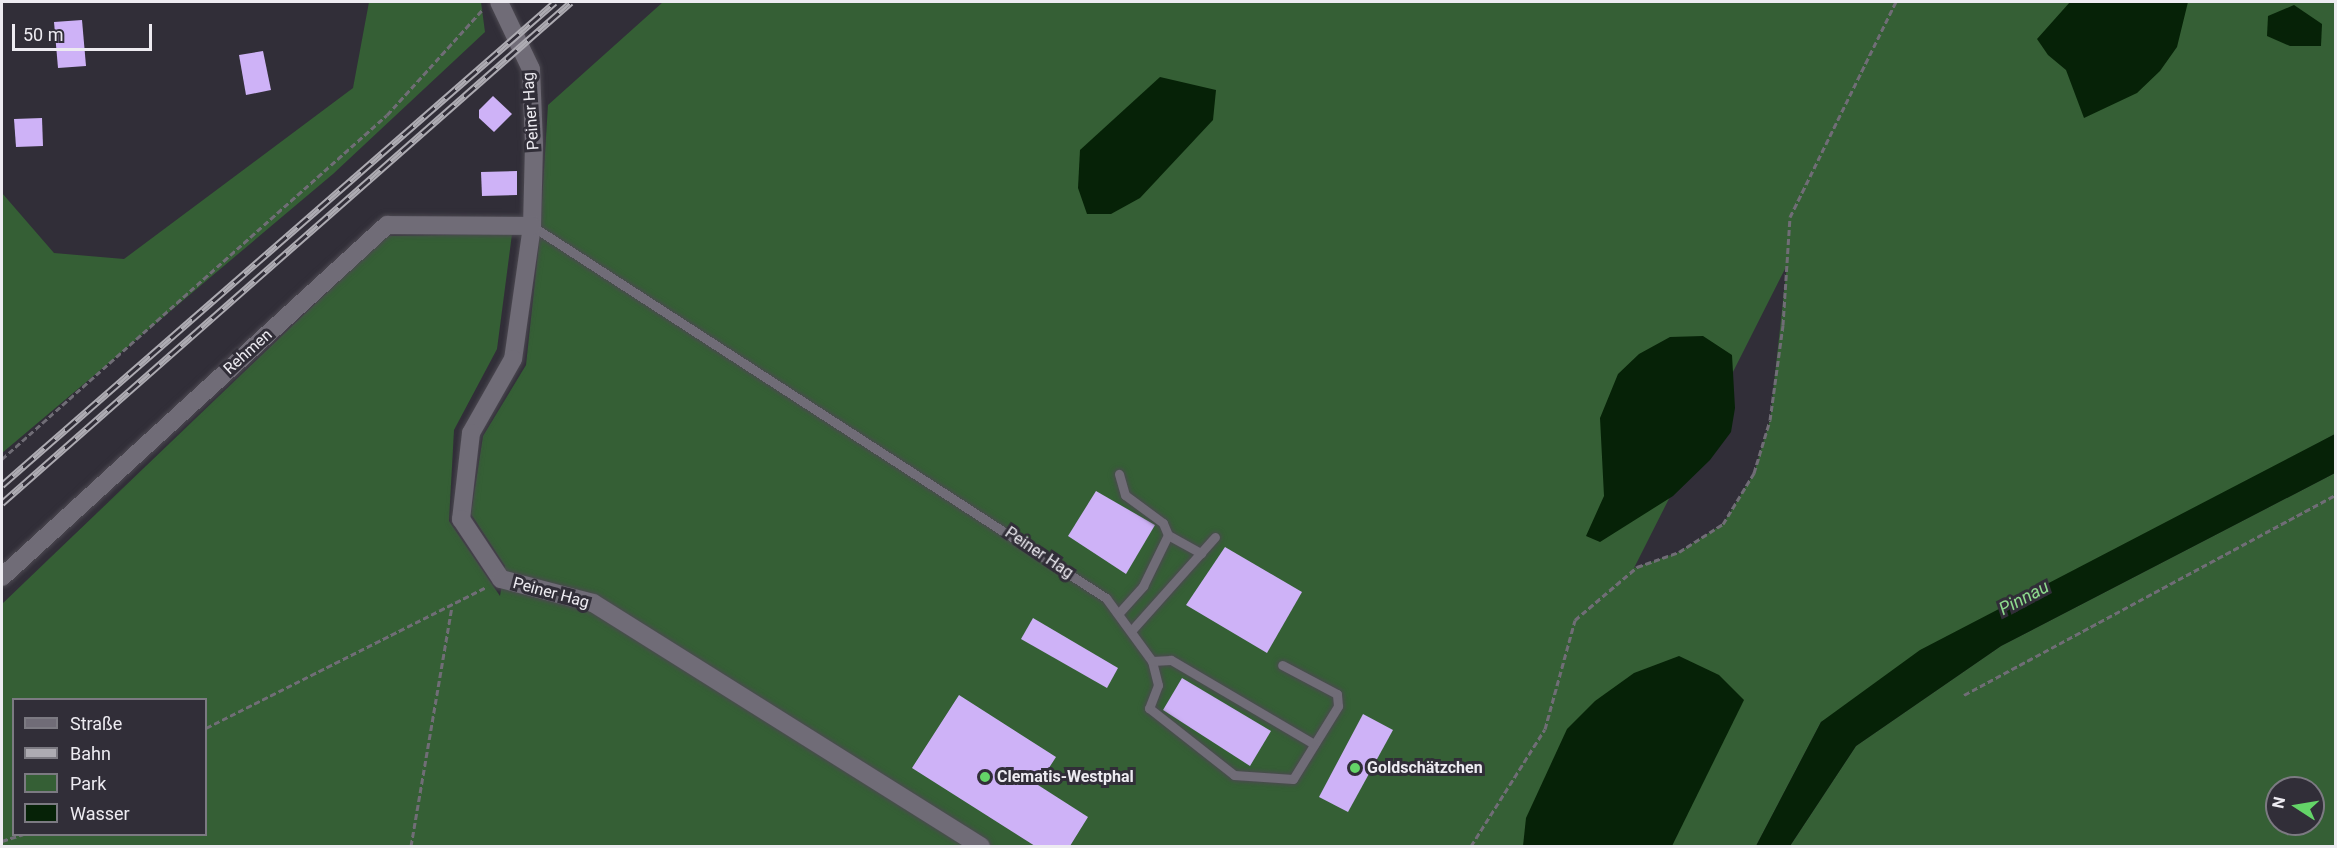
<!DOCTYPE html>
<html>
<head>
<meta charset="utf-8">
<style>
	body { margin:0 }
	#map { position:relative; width:2337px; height:848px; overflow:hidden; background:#312e38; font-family:Roboto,sans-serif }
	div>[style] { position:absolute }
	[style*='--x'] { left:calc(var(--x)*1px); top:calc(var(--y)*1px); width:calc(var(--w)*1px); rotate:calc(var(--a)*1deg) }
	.green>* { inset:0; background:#355f35 }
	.water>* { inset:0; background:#062207 }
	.building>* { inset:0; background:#ceb2f7 }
	.path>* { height:3px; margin-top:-1.5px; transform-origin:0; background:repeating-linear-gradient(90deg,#706d76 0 6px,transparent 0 9px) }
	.roads { filter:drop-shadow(0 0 2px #4c4951) drop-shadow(0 0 2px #4c4951) }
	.lane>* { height:9px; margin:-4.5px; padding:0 4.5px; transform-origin:4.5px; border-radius:4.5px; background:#706c77 }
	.street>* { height:18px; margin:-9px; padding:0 9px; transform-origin:9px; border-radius:9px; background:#706c77 }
	.rail>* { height:7px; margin-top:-3.5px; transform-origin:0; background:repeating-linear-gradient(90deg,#312e38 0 14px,#adabb2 0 28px); box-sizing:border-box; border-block:2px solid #adabb2 }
	.dots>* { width:16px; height:16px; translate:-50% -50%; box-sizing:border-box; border:3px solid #312e38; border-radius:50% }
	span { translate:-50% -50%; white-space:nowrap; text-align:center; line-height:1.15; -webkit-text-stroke:6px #312e38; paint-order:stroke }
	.street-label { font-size:16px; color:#edebf1 }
	.poi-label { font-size:16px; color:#edebf1; font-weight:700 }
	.left { translate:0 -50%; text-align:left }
	.water-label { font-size:18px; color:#8eda8e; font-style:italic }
	.frame { position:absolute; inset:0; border:3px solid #edebf1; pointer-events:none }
	.legend { position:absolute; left:12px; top:698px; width:195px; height:138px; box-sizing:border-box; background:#312e38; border:2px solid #7c7a82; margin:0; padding:8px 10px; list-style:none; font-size:18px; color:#edebf1 }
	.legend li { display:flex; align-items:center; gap:12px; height:30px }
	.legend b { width:30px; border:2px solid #7c7a82 }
	.north { position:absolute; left:2265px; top:776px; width:60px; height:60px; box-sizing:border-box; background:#312e38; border:2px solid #7c7a82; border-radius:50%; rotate:282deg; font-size:16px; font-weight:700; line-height:24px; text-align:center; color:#edebf1 }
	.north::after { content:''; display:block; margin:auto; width:21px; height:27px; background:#64d468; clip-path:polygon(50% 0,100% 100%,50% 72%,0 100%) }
	.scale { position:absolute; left:12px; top:24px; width:140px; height:27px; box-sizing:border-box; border:3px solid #edebf1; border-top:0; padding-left:8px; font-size:18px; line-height:21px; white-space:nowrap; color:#edebf1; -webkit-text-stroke:4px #312e38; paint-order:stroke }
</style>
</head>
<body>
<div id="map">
	<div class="green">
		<div style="clip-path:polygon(369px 2px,481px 2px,485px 32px,333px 174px,2px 453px,2px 193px,54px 253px,124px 259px,353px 88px)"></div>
		<div style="clip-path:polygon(evenodd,663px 2px,2335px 2px,2335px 434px,1821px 722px,1756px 846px,2px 846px,2px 604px,386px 236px,512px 234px,497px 349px,454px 430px,449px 521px,500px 596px,505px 566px,471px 514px,483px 436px,526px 365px,540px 234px,548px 105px,663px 2px,1787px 265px,1770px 420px,1754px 473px,1723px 524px,1679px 552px,1634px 568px,1787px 265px,663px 2px,14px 700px,206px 700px,206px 834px,14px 834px,14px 700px)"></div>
		<div style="clip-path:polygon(evenodd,2335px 473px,2335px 846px,1790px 846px,1856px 746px,2001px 646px,2335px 473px,2277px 788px,2313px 788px,2313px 824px,2277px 824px,2277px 788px)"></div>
	</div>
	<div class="water">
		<div style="clip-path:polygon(2070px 2px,2188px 2px,2177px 47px,2160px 71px,2137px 93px,2084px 118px,2066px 70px,2048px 55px,2037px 39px)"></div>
		<div style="clip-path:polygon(2294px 5px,2322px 24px,2321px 46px,2290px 46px,2267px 36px,2268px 16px)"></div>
		<div style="clip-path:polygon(1160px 77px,1216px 90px,1213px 120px,1140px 198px,1111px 214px,1087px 214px,1078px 188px,1080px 150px)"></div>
		<div style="clip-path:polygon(1703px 336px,1732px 355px,1735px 408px,1731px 432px,1710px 460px,1673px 496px,1600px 542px,1586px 536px,1604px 496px,1600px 418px,1618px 374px,1639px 354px,1670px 337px)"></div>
		<div style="clip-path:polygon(2335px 434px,2335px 473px,2001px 646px,1856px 746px,1790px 846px,1756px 846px,1821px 722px,1920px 650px)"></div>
		<div style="clip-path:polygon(1679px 656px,1719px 675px,1744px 700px,1672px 846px,1523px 846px,1526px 818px,1567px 729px,1595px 701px,1634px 673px)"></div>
	</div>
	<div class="building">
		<div style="clip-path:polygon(82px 20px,86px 66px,58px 68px,54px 22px)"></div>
		<div style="clip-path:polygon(263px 51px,271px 90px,246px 95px,239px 55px)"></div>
		<div style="clip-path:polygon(493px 96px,512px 114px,494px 132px,479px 118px,479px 110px)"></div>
		<div style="clip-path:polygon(42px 118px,43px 146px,16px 147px,14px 119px)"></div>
		<div style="clip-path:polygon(517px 171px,517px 195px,482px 196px,481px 172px)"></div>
		<div style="clip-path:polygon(1096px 491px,1155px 525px,1126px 574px,1068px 536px)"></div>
		<div style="clip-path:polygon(1225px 547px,1302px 592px,1267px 653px,1186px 605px)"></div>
		<div style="clip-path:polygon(1033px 618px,1118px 668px,1107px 688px,1021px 639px)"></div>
		<div style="clip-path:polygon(1182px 678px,1271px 731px,1250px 766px,1163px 710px)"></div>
		<div style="clip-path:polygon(959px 695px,1056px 757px,1038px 785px,1088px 817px,1070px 846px,1035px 846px,912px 768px)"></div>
		<div style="clip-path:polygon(1363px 714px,1393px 730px,1348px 812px,1319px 797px)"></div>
	</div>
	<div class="path">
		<div style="--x:2;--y:459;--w:516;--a:-41.78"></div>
		<div style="--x:387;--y:115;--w:143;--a:-47.8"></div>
		<div style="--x:1964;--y:695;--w:422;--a:-28.3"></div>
		<div style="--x:206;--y:728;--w:313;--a:-26.7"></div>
		<div style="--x:2;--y:841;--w:22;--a:-18"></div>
		<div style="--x:411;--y:846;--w:243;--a:-80.3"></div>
		<div style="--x:1471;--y:846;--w:138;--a:-57.7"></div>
		<div style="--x:1545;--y:729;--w:113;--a:-74.6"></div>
		<div style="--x:1575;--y:620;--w:82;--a:-40.5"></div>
		<div style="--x:1637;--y:567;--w:45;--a:-19.7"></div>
		<div style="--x:1679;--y:552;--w:52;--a:-32.5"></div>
		<div style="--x:1723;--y:524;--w:60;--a:-58.7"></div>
		<div style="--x:1754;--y:473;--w:55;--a:-73.2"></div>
		<div style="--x:1770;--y:420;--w:96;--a:-82.2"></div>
		<div style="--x:1783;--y:325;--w:108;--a:-86.3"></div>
		<div style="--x:1790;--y:217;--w:240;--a:-63.8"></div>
	</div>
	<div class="roads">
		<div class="lane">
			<div style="--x:532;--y:226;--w:684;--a:32.95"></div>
			<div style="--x:1106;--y:598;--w:78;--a:53.9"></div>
			<div style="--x:1152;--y:661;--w:25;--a:76"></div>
			<div style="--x:1158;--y:685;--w:25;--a:111"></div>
			<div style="--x:1149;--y:708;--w:108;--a:38.2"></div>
			<div style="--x:1234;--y:775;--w:59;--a:3.9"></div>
			<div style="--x:1293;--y:779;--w:86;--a:-58.3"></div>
			<div style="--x:1338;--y:706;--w:12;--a:-95"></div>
			<div style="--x:1337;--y:694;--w:62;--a:-152.2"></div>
			<div style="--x:1168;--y:535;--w:38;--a:29"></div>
			<div style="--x:1118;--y:614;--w:38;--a:-48"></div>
			<div style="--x:1143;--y:586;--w:57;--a:-63.9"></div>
			<div style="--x:1168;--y:535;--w:13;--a:-113"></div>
			<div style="--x:1163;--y:523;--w:47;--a:-143.6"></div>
			<div style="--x:1125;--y:495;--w:22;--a:-106"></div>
			<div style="--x:1131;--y:631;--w:126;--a:-48.2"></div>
			<div style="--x:1152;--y:661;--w:19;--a:-3"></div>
			<div style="--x:1171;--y:660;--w:166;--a:30.4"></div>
		</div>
		<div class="street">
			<div style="--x:499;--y:2;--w:74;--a:64.5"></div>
			<div style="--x:531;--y:69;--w:76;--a:87.7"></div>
			<div style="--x:534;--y:145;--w:81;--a:91.4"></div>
			<div style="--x:532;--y:226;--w:134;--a:98.1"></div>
			<div style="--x:513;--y:359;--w:85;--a:119.6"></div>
			<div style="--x:471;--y:433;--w:87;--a:96.6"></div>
			<div style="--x:461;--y:519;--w:72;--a:56.3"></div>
			<div style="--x:501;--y:579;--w:95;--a:14.6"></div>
			<div style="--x:593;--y:603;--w:458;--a:32.1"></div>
			<div style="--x:2;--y:577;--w:522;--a:-42.44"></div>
			<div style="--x:387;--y:225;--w:145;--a:0.4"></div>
		</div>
	</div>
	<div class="rail">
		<div style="--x:2;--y:485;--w:734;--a:-41.13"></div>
		<div style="--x:2;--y:503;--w:758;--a:-41.36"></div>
	</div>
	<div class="dots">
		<div style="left:1355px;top:768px;background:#64d468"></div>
		<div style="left:985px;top:777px;background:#64d468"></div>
	</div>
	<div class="street-label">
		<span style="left:531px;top:111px;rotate:-94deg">Peiner Hag</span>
		<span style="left:248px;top:352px;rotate:-42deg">Rehmen</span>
		<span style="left:1039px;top:553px;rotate:34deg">Peiner Hag</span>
		<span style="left:551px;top:593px;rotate:15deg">Peiner Hag</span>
	</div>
	<div class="poi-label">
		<span class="left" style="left:1367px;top:768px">Goldschätzchen</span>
		<span class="left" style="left:997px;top:777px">Clematis-Westphal</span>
	</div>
	<div class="water-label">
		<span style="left:2024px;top:598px;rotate:-28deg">Pinnau</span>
	</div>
	<div class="frame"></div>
	<ul class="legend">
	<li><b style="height:8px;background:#706c77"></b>Straße</li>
	<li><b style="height:8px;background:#adabb2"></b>Bahn</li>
	<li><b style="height:16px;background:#355f35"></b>Park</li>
	<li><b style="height:16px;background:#062207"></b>Wasser</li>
	</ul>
	<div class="north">N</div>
	<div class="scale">50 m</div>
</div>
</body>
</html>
